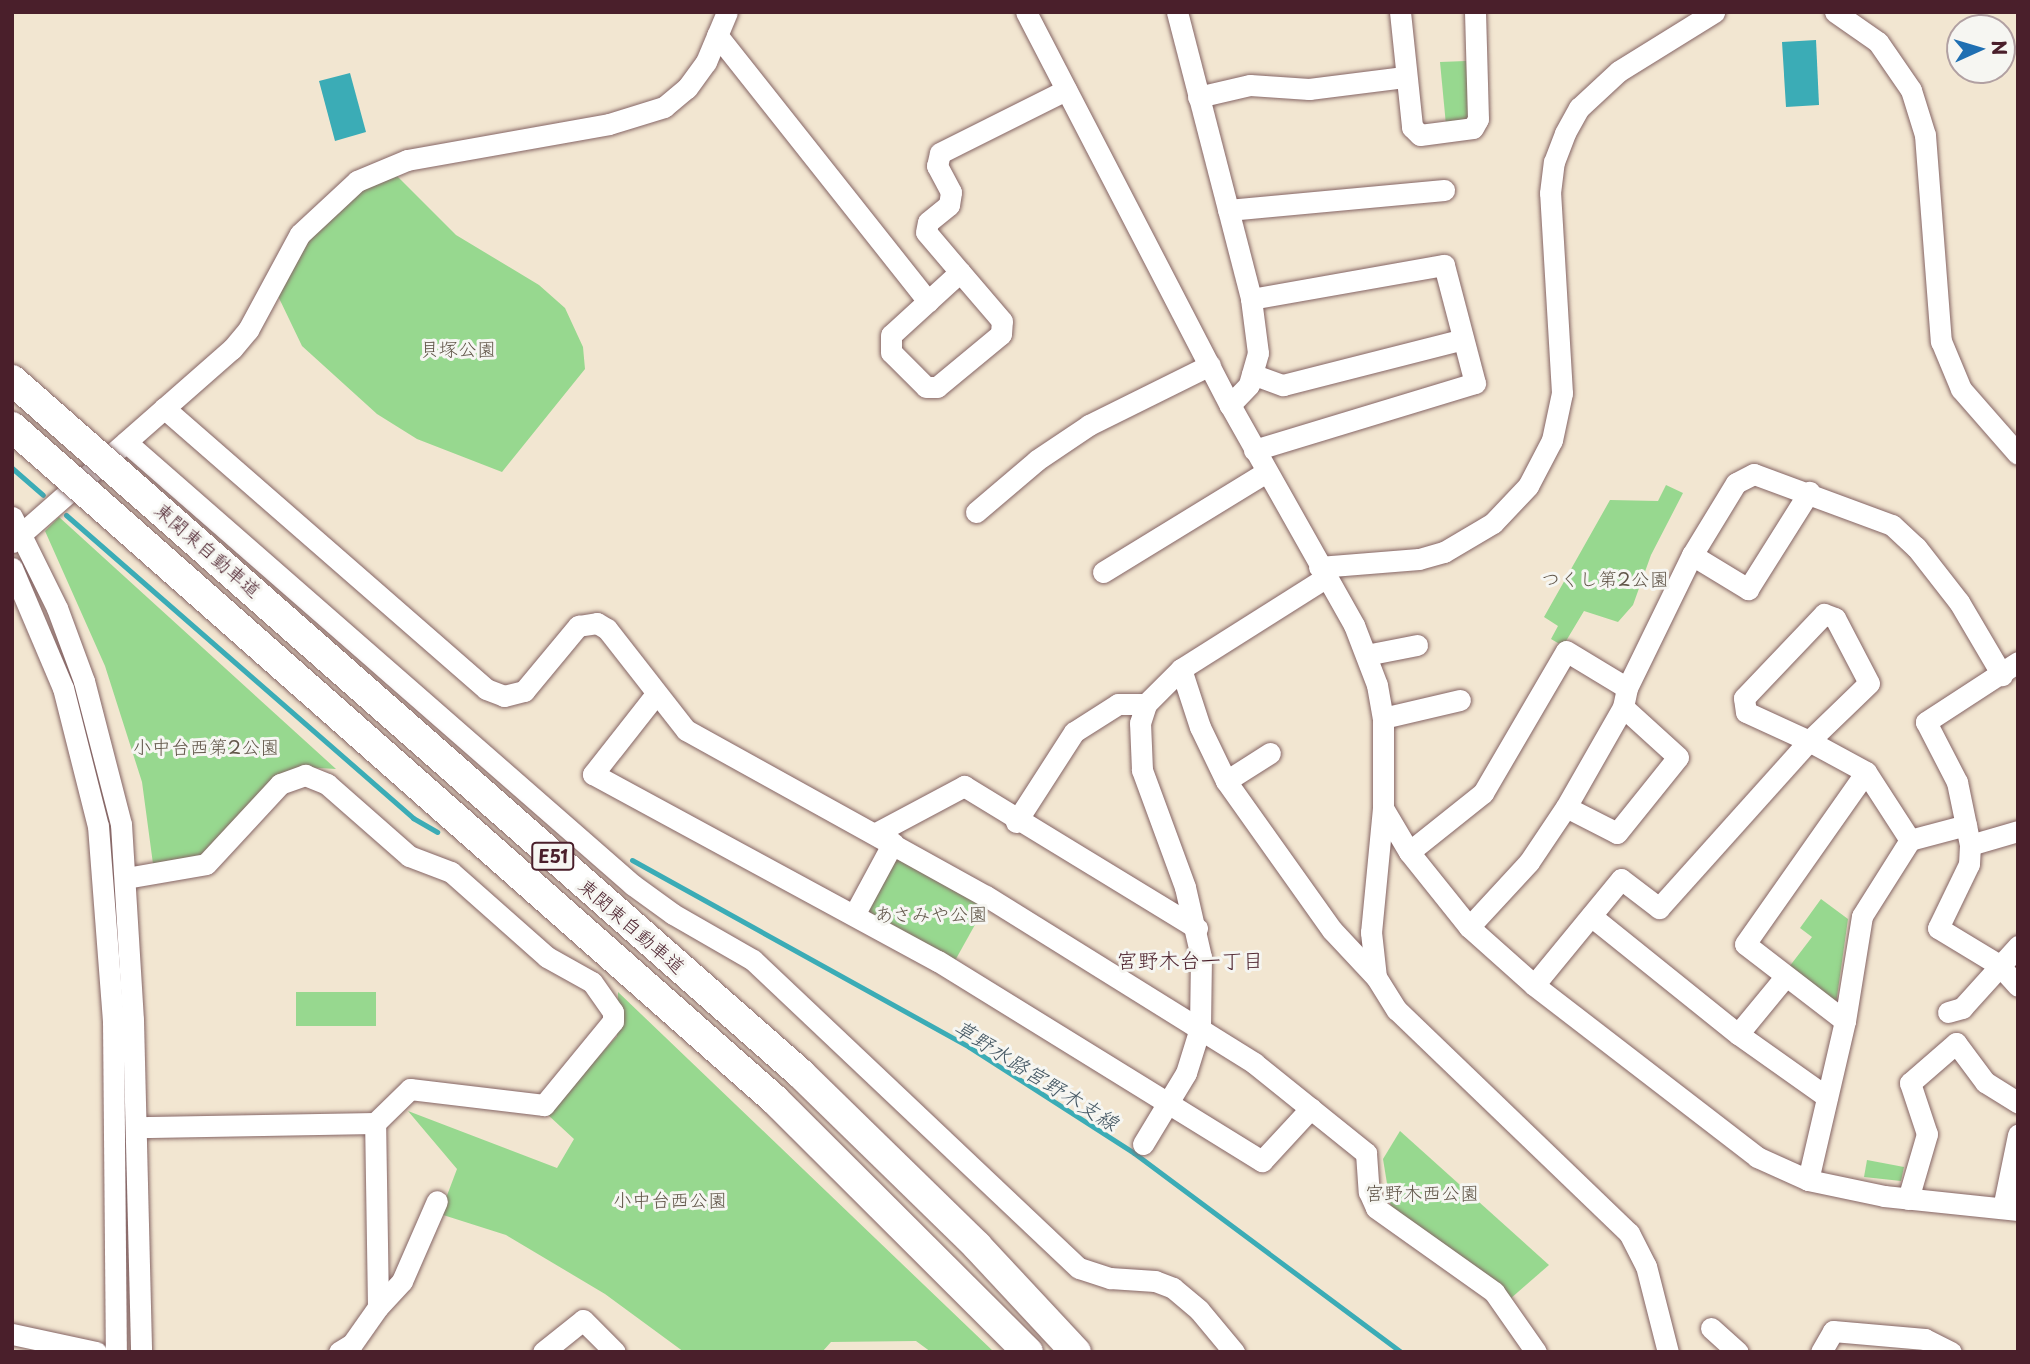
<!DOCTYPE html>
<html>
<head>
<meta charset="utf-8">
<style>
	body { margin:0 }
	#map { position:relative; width:2030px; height:1364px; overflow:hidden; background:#f2e6d1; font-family:"Playpen Sans","Klee One",sans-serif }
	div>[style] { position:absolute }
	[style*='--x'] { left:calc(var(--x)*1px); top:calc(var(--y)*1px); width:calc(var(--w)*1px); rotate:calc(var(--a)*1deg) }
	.green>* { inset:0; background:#97d88f }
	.water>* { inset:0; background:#3bacb6 }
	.stream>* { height:5px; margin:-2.5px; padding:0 2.5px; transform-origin:2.5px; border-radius:2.5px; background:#3bacb6 }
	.roads { filter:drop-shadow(0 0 2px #856565) drop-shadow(0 0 2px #856565) }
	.minor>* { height:21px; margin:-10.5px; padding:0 10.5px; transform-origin:10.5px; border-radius:10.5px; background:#fff }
	.bridges { filter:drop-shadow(0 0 2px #856565) drop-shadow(0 0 2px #856565) }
	.highway-bridge>* { height:30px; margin:-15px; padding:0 15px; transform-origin:15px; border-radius:15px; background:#fff }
	span { translate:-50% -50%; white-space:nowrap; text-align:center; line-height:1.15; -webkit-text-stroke:6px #f6f6f2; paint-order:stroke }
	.shield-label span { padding:2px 5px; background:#f6f6f2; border:2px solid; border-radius:5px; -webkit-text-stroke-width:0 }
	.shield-label { font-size:18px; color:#4a1f2b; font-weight:700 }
	.park-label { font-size:19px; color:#615649 }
	.street-label { font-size:19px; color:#4a1f2b }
	.neighbourhood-label { font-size:21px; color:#4a1f2b }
	.water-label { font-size:21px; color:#445763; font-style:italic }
	.frame { position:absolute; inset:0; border:14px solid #4a1f2b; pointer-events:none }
	.north { position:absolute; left:1946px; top:14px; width:70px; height:70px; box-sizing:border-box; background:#f6f6f2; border:2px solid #b1a0a2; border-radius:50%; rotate:86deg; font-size:19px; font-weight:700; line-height:28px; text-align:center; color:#4a1f2b }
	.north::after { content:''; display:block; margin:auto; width:24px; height:32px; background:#1f6fb2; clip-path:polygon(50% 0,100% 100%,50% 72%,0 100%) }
</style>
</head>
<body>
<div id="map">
	<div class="green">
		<div style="clip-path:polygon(1466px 61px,1471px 117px,1446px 125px,1440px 62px)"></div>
		<div style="clip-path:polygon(395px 174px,456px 235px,539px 285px,565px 308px,583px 347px,585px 369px,502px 472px,417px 439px,377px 414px,302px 346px,278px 296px,311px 237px,361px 188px)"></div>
		<div style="clip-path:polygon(1666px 485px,1683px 493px,1651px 555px,1633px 605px,1618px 622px,1584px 611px,1563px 646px,1551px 639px,1558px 626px,1544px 617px,1610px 500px,1658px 501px)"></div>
		<div style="clip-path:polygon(59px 517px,336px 769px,301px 767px,200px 858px,153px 864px,142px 782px,105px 666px,45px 531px)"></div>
		<div style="clip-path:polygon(892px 852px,986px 905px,952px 966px,858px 913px)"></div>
		<div style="clip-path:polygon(1821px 899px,1848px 919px,1836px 1004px,1786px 971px,1812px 937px,1800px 928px)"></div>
		<div style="clip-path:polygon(296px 992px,376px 992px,376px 1026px,296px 1026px)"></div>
		<div style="clip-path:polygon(618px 992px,994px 1352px,931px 1352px,916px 1341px,831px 1342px,822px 1352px,684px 1352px,605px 1294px,506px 1235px,440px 1214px,457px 1169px,408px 1111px,557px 1168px,574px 1139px,547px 1114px,617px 1036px)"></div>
		<div style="clip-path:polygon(1400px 1131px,1549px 1265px,1510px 1299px,1391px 1208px,1383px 1159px)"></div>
		<div style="clip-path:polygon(1867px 1160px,1904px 1167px,1901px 1181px,1864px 1177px)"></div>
	</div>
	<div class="water">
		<div style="clip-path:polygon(1816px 40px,1819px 105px,1786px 107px,1782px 42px)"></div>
		<div style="clip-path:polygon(350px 73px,366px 132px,335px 141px,319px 81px)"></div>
	</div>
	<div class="stream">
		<div style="--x:12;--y:468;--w:41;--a:41.1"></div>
		<div style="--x:66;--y:515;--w:461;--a:41.1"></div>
		<div style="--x:413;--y:818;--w:28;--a:30"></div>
		<div style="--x:632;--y:860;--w:385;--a:29"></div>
		<div style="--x:969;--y:1047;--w:196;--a:32.7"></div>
		<div style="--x:1134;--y:1153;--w:333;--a:36.7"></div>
	</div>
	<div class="roads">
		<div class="minor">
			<div style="--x:1026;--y:12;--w:443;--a:62.6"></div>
			<div style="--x:1230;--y:405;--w:253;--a:60.6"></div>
			<div style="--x:1354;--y:625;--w:64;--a:69"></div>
			<div style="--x:1377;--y:685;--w:34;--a:80"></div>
			<div style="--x:1383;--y:718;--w:90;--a:90"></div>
			<div style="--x:1383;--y:808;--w:51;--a:59.4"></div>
			<div style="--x:1409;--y:852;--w:96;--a:51.3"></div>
			<div style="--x:1469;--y:927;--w:87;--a:41.7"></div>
			<div style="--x:1534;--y:985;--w:282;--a:37.6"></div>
			<div style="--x:1757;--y:1157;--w:56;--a:24.3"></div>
			<div style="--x:1808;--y:1180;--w:78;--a:11.9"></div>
			<div style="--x:1884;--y:1196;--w:135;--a:6"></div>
			<div style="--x:1177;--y:12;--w:296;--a:75.5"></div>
			<div style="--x:1251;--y:299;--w:54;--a:82.6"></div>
			<div style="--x:1258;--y:353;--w:33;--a:106"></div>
			<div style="--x:1249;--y:385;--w:28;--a:134"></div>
			<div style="--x:1400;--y:12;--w:116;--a:84"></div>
			<div style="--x:1412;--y:127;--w:11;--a:45"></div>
			<div style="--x:1420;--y:135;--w:53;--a:-7.5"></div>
			<div style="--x:1473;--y:128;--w:10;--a:-61"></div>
			<div style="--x:1478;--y:119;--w:107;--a:-91.6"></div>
			<div style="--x:1835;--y:12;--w:52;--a:34.9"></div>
			<div style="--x:1878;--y:42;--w:58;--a:55.5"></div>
			<div style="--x:1911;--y:90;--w:47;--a:72.7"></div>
			<div style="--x:1925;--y:135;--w:207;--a:85.6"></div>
			<div style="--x:1941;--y:341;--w:52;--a:67.4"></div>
			<div style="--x:1961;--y:389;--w:86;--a:48.8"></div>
			<div style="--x:717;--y:35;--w:340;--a:51.6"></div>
			<div style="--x:1198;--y:97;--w:53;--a:-13"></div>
			<div style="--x:1250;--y:85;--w:59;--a:3.9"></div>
			<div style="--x:1309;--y:89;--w:96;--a:-7.2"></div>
			<div style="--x:1228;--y:210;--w:217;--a:-5.3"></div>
			<div style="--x:960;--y:272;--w:93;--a:137.6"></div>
			<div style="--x:891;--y:335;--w:17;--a:90"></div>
			<div style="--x:891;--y:352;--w:49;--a:45"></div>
			<div style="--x:926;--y:387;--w:11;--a:0"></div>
			<div style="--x:937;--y:387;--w:83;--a:-39.6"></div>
			<div style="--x:1001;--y:334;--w:13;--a:-86"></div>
			<div style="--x:1002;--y:321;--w:65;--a:-130.6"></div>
			<div style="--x:960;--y:272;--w:52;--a:-130.4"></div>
			<div style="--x:926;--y:232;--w:10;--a:-79"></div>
			<div style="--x:928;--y:222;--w:27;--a:-39"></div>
			<div style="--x:949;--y:205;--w:13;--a:-81"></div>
			<div style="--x:951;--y:192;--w:30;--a:-118"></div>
			<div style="--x:937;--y:166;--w:13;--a:-77"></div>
			<div style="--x:940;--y:153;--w:141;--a:-26.6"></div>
			<div style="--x:1251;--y:299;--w:196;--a:-10"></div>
			<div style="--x:1444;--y:265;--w:122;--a:75.3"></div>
			<div style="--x:1475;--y:383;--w:231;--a:163.1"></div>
			<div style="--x:1252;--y:374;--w:33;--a:20"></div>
			<div style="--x:1283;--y:385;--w:186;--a:-14.3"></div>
			<div style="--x:164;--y:408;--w:427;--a:41.1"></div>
			<div style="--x:486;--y:689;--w:19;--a:21"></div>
			<div style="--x:504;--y:696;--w:21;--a:-14"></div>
			<div style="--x:524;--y:691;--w:85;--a:-50.3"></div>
			<div style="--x:578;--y:626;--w:19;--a:-9"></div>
			<div style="--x:597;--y:623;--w:12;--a:31"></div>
			<div style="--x:607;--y:629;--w:128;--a:52"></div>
			<div style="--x:686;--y:730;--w:343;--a:29"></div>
			<div style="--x:986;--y:896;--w:316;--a:31.9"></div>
			<div style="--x:1254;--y:1063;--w:144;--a:38.8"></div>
			<div style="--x:1366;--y:1153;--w:39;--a:86"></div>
			<div style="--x:1369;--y:1192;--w:17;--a:66"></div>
			<div style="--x:1376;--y:1208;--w:145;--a:35.4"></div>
			<div style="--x:1494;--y:1292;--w:73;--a:55"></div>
			<div style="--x:126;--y:442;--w:673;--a:41.15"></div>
			<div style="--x:633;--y:885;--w:49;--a:35.9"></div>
			<div style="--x:673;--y:914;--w:92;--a:29.9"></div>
			<div style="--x:753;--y:960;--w:448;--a:43.4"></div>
			<div style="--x:1079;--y:1268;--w:33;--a:18"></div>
			<div style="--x:1110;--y:1278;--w:45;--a:3.8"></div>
			<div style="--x:1155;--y:1281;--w:19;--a:21"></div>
			<div style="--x:1173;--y:1288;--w:34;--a:40"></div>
			<div style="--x:1199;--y:1310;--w:55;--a:50.2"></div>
			<div style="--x:976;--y:512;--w:80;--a:-40.4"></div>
			<div style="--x:1037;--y:460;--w:63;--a:-33.9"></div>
			<div style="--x:1089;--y:425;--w:135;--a:-26.4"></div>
			<div style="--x:12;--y:517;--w:102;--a:63.7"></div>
			<div style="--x:57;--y:608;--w:78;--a:69.7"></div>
			<div style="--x:84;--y:681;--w:148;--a:75.5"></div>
			<div style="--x:121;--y:824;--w:196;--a:86.5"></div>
			<div style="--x:133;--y:1020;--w:332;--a:88.6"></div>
			<div style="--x:12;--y:542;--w:293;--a:-41.3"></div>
			<div style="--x:232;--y:349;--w:25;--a:-50"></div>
			<div style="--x:248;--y:330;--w:109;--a:-61.6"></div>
			<div style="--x:300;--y:234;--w:78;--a:-42.9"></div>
			<div style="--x:357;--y:181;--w:54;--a:-22.8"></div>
			<div style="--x:407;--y:160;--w:205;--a:-10.1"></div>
			<div style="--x:609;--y:124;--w:58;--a:-17.2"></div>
			<div style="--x:664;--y:107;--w:30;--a:-40"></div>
			<div style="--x:687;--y:88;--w:32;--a:-54"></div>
			<div style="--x:706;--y:62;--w:54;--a:-67.2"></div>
			<div style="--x:1692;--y:555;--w:66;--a:31.3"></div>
			<div style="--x:1748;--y:589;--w:115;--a:-57.8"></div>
			<div style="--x:1319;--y:567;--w:100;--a:-4.6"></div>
			<div style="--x:1419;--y:559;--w:26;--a:-16"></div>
			<div style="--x:1444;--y:552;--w:57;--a:-30.6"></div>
			<div style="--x:1493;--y:523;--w:51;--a:-46.6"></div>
			<div style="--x:1528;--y:486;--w:52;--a:-62.4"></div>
			<div style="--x:1552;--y:440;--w:48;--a:-78"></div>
			<div style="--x:1562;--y:393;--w:200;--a:-93.4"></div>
			<div style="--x:1550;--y:193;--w:31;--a:-83"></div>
			<div style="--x:1554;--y:162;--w:31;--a:-69"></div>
			<div style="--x:1565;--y:133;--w:29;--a:-61"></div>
			<div style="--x:1579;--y:108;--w:54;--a:-42.8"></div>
			<div style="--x:1619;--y:71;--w:112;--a:-31.8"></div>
			<div style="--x:12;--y:568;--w:130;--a:67"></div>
			<div style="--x:63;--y:688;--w:142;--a:75.8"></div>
			<div style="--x:98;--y:826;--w:196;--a:85.6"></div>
			<div style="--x:113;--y:1021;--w:331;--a:89.5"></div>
			<div style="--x:1103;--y:572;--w:191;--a:-31.5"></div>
			<div style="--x:1366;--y:655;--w:52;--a:-11.1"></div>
			<div style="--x:2018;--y:662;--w:110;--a:146.9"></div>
			<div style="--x:1926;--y:722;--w:68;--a:62.7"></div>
			<div style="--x:1957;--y:782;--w:64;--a:78.3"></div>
			<div style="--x:1970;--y:845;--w:19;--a:93"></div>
			<div style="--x:1969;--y:864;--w:71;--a:115.8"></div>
			<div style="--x:1938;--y:928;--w:71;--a:31.2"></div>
			<div style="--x:1999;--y:965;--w:28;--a:48"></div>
			<div style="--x:1181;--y:669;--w:61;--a:71.9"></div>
			<div style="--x:1200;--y:727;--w:60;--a:64.3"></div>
			<div style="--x:1226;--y:781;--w:183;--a:54.6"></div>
			<div style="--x:1332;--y:930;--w:64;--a:46.9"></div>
			<div style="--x:656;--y:694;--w:102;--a:128.2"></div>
			<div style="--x:593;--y:774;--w:392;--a:28.5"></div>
			<div style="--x:938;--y:961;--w:381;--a:31.7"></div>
			<div style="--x:1262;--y:1161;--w:72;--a:-47.2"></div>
			<div style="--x:1383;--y:718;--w:79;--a:-13.2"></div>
			<div style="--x:1226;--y:781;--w:52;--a:-32.5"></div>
			<div style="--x:1566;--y:807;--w:57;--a:27"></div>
			<div style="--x:1617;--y:833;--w:97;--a:-51.2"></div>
			<div style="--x:1678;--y:757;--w:74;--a:-137.7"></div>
			<div style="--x:1383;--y:808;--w:125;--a:95.5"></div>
			<div style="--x:1371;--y:932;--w:45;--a:83.7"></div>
			<div style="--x:1376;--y:977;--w:39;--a:58"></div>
			<div style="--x:1397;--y:1010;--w:322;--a:43.9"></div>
			<div style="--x:1629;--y:1233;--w:37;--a:63"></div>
			<div style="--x:1646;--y:1266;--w:89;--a:75.7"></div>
			<div style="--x:1016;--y:822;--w:107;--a:-57.2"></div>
			<div style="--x:1074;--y:732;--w:52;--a:-32.5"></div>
			<div style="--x:1118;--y:704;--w:28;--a:0"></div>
			<div style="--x:876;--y:833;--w:100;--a:-28.1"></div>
			<div style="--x:964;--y:786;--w:273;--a:31.4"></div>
			<div style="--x:1970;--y:845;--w:50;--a:-16.3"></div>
			<div style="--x:1409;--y:852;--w:95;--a:-38.6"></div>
			<div style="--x:1483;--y:793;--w:164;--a:-59.7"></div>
			<div style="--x:1566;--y:651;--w:71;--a:31.2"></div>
			<div style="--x:126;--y:878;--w:81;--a:-9.9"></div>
			<div style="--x:206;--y:864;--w:109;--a:-47.2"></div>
			<div style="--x:280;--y:784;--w:27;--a:-20"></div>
			<div style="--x:305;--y:775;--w:24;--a:22"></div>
			<div style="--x:327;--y:784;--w:109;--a:41.3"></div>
			<div style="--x:409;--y:856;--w:45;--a:20.9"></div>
			<div style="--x:451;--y:872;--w:128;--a:41.5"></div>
			<div style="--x:547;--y:957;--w:51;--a:29.1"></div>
			<div style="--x:592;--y:982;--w:37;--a:55"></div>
			<div style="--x:613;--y:1012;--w:9;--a:90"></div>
			<div style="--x:613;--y:1021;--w:109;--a:129.4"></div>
			<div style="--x:544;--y:1105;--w:135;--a:-173.2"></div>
			<div style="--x:410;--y:1089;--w:49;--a:135.8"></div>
			<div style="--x:375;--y:1123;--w:239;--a:179"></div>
			<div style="--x:854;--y:915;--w:82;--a:-61.6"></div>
			<div style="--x:1591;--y:916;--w:189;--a:38.8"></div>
			<div style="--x:1738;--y:1034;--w:109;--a:35.3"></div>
			<div style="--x:1469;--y:927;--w:88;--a:-47.3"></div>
			<div style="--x:1529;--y:862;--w:66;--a:-56.1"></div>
			<div style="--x:1566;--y:807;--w:115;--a:-60.3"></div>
			<div style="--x:1623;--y:707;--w:19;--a:-78"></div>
			<div style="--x:1627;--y:688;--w:148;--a:-64"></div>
			<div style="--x:1692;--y:555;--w:84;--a:-58.6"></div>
			<div style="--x:1736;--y:483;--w:20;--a:-27"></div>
			<div style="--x:1754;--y:474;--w:147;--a:20.3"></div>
			<div style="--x:1892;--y:525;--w:33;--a:43"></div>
			<div style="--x:1916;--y:547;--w:70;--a:52"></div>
			<div style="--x:1959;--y:602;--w:85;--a:59.5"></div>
			<div style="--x:1534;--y:985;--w:137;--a:-50.6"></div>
			<div style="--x:1621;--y:879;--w:48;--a:37.3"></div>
			<div style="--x:1659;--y:908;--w:224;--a:-48.1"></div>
			<div style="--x:1809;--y:741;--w:83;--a:-44"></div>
			<div style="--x:1869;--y:683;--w:73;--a:-117.6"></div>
			<div style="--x:1835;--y:618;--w:12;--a:-160"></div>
			<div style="--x:1824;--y:614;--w:116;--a:133.6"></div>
			<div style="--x:1744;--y:698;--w:14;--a:82"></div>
			<div style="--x:1746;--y:712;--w:69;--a:24.7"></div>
			<div style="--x:1809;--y:741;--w:65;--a:28.5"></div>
			<div style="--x:1866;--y:772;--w:81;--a:57.1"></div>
			<div style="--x:1948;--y:1012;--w:15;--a:-16"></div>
			<div style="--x:1962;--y:1008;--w:84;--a:-47.9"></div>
			<div style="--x:1845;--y:1021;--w:126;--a:-142.4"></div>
			<div style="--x:1745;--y:944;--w:210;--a:-54.9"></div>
			<div style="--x:1738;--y:1034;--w:74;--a:-50.5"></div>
			<div style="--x:1143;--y:1144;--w:83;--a:-58.8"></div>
			<div style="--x:1186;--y:1073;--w:47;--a:-72.7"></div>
			<div style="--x:1200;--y:1028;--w:71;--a:-89.2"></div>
			<div style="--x:1201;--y:957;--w:72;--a:-102.9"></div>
			<div style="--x:1185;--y:887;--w:125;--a:-110.2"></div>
			<div style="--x:1142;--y:770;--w:47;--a:-92.4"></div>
			<div style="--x:1140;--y:723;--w:20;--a:-72"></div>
			<div style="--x:1146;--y:704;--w:49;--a:-45"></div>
			<div style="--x:1181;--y:669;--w:170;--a:-32.3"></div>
			<div style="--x:1808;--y:1180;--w:163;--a:-76.9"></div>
			<div style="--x:1845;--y:1021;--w:106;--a:-80.8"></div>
			<div style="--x:1862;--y:916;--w:90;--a:-57.7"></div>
			<div style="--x:1910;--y:840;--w:58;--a:-15"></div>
			<div style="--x:1908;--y:1199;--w:68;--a:-73.7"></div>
			<div style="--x:1927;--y:1134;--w:54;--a:-108.4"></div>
			<div style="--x:1910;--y:1083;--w:61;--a:-41"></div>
			<div style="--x:1956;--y:1043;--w:49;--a:53.4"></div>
			<div style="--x:1985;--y:1082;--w:39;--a:32"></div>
			<div style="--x:2003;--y:1208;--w:75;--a:-78.4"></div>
			<div style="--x:378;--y:1307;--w:35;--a:-47"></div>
			<div style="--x:402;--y:1281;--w:87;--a:-66.4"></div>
			<div style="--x:1711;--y:1328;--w:36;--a:42"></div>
			<div style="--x:12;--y:1334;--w:86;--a:12.1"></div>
			<div style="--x:339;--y:1352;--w:15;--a:-32"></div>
			<div style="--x:352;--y:1344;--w:45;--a:-54.9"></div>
			<div style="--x:378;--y:1307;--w:184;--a:-90.9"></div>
			<div style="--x:543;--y:1352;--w:51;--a:-38.7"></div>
			<div style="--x:583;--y:1320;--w:45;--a:45"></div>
			<div style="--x:1821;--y:1352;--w:24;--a:-60"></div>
			<div style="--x:1833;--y:1331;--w:92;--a:5"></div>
			<div style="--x:1925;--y:1339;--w:29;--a:27"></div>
		</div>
	</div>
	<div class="bridges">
		<div class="highway-bridge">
			<div style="--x:12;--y:380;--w:1051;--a:41.33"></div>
			<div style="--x:801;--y:1074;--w:246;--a:44.3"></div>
			<div style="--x:977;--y:1246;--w:145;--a:47"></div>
			<div style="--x:12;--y:427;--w:1017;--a:41.41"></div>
			<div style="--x:775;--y:1100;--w:357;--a:44.9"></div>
		</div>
	</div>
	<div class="shield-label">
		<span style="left:553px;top:856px">E51</span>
	</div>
	<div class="park-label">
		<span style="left:458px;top:349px">貝塚公園</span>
		<span style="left:1605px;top:579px">つくし第2公園</span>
		<span style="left:206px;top:747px">小中台西第2公園</span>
		<span style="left:931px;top:914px">あさみや公園</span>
		<span style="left:1422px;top:1193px">宮野木西公園</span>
		<span style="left:670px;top:1200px">小中台西公園</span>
	</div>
	<div class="street-label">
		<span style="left:208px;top:550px;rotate:41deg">東関東自動車道</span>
		<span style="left:632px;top:926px;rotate:41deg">東関東自動車道</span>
	</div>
	<div class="neighbourhood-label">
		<span style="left:1190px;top:959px">宮野木台一丁目</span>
	</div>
	<div class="water-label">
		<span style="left:1037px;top:1074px;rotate:32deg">草野水路宮野木支線</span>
	</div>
	<div class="frame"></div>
	<div class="north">N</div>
</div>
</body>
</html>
